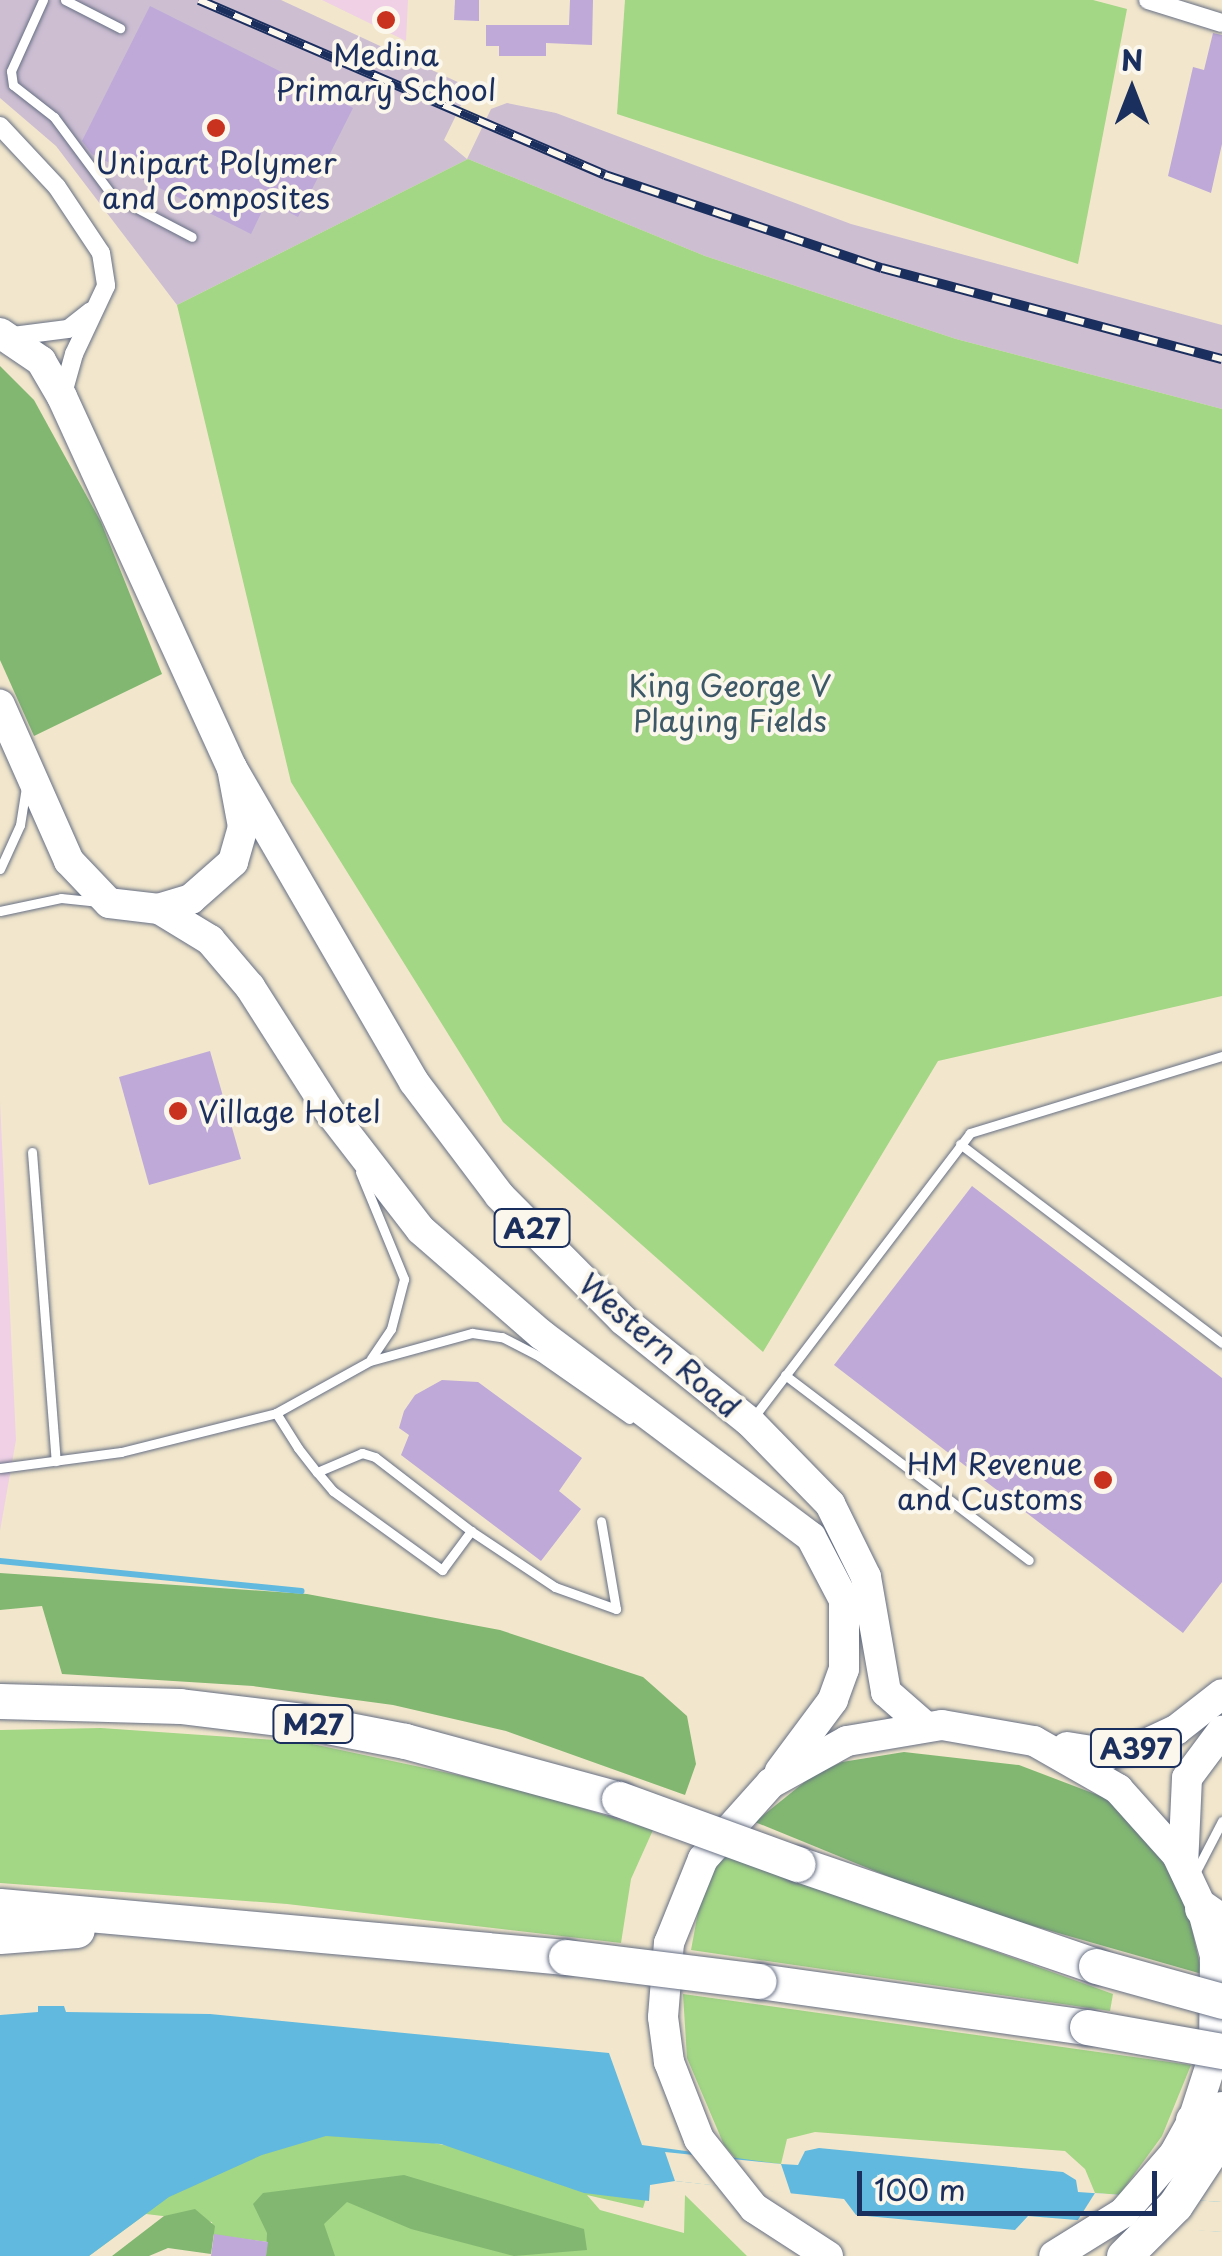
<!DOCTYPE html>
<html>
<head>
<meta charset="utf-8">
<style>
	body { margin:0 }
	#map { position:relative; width:1222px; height:2256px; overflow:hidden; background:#f2e7cc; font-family:"Playpen Sans",sans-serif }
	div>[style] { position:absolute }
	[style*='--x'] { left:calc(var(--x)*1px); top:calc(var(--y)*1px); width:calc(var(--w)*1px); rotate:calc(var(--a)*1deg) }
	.built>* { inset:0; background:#efd0e5 }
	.industrial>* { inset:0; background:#cdbed2 }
	.green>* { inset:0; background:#a3d685 }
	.forest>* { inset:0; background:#82b772 }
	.water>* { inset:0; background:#61b9df }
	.pier>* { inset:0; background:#f2e7cc }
	.stream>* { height:6px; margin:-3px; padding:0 3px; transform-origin:3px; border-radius:3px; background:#61b9df }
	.building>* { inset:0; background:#bea9d8 }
	.roads { filter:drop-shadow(0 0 2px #666f84) drop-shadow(0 0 2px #666f84) }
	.lane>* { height:9px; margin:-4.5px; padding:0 4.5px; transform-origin:4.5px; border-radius:4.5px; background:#fff }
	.street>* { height:18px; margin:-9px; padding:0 9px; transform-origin:9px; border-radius:9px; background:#fff }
	.primary>* { height:30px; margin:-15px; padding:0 15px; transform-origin:15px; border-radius:15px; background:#fff }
	.highway>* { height:35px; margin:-17.5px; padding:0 17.5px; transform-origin:17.5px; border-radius:17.5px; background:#fff }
	.rail>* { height:10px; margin-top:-5px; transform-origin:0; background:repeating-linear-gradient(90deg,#fbf7ec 0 19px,#1b2f5e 0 38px); box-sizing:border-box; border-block:2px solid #1b2f5e }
	.bridges { filter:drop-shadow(0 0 2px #666f84) drop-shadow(0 0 2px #666f84) }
	.highway-bridge>* { height:35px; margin:-17.5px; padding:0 17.5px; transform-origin:17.5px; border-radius:17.5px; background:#fff }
	.dots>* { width:28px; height:28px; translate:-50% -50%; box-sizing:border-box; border:5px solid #fbf7ec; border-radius:50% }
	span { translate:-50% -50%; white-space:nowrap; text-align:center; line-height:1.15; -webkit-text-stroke:8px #fbf7ec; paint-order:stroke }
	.shield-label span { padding:2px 8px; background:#fbf7ec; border:2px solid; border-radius:8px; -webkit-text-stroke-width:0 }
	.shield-label { font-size:28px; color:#1b2f5e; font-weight:700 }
	.poi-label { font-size:30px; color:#1b2f5e }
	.left { translate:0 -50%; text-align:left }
	.right { translate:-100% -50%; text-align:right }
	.park-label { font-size:30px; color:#3d5968 }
	.street-label { font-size:30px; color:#1b2f5e }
	.north { position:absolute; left:1082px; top:40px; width:100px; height:100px; -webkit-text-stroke:8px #fbf7ec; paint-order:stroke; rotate:0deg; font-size:28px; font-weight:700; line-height:40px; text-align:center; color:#1b2f5e }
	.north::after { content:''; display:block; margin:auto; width:35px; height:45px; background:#1b2f5e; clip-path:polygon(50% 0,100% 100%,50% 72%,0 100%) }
	.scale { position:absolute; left:857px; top:2171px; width:300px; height:45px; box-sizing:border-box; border:5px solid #1b2f5e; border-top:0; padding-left:12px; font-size:30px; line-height:35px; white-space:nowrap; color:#1b2f5e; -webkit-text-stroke:8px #fbf7ec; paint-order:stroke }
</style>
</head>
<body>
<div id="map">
	<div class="built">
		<div style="clip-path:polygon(322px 0,408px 0,406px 41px)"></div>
		<div style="clip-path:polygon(0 1101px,16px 1440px,0 1531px)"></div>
	</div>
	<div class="industrial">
		<div style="clip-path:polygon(0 0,281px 0,462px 84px,463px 101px,444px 140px,467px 159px,491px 109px,507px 103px,556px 113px,851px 224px,1222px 325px,1222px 409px,956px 339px,705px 256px,468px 159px,177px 305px,56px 146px,0 98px)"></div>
	</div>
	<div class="green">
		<div style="clip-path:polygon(625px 0,1093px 0,1127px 9px,1078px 264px,617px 114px)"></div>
		<div style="clip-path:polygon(468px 159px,705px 256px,956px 339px,1222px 409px,1222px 996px,938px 1061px,763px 1352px,503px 1122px,291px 782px,177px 305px)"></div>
		<div style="clip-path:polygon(101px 1728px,303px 1742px,514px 1787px,653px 1830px,631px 1879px,621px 1943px,287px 1904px,0 1883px,0 1730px)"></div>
		<div style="clip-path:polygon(721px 1853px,1113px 1994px,1110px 2011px,691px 1950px,699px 1907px)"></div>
		<div style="clip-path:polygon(683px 1994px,1191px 2065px,1162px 2136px,1119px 2195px,1095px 2193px,1085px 2169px,1065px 2151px,815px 2132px,787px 2139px,781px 2164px,737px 2160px,724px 2145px,687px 2058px)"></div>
		<div style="clip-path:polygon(0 2059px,650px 2185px,643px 2208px,587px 2195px,600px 2210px,684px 2233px,685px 2195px,747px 2256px,334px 2256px,322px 2235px,268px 2242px,214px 2235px,212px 2222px,146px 2214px,89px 2256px,0 2256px)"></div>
	</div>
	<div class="forest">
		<div style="clip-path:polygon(0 366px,34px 400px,101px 522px,162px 674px,34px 736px,0 660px)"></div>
		<div style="clip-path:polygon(0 1573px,307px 1594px,500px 1630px,643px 1677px,687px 1716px,696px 1764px,685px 1795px,506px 1731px,393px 1705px,253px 1686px,62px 1674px,42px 1606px,0 1610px)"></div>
		<div style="clip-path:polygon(904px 1752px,1019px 1765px,1103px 1797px,1147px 1832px,1185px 1898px,1202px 1974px,953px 1903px,755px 1822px,812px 1776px,842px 1762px)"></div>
		<div style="clip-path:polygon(404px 2175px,584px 2229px,587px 2250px,514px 2256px,411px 2229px,347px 2202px,324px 2224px,335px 2256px,266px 2256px,267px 2233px,253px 2204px,263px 2193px)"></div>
		<div style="clip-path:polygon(195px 2209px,215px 2226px,211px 2254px,168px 2248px,149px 2256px,112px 2256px,164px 2216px)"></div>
	</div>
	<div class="water">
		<div style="clip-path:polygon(38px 2006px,64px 2006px,66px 2012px,210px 2014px,609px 2053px,642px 2145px,781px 2164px,798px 2165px,805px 2151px,819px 2148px,1063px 2172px,1076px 2180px,1078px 2192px,1222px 2202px,1222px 2232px,1028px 2216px,1015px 2230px,856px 2215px,844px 2199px,675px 2181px,650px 2185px,649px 2201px,584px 2193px,441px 2144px,326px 2136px,262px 2155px,169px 2197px,89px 2256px,0 2256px,0 2015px,38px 2012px)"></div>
	</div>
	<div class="pier">
		<div style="clip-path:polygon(665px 2152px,781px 2164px,791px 2194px,675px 2181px)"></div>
		<div style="clip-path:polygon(1095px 2193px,1222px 2202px,1222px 2232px,1076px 2223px)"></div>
	</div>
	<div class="stream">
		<div style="--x:0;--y:1561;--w:303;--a:5.7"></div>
	</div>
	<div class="building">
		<div style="clip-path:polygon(455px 0,479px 0,479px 21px,454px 20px)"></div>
		<div style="clip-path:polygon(570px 0,593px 0,592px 45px,546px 43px,546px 56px,499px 56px,499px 46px,486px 46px,486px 25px,569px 25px)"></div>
		<div style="clip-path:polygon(150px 6px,353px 108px,298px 217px,267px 201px,251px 234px,92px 154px,82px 141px)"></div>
		<div style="clip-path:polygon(1213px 33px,1222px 35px,1222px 144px,1211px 193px,1168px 176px,1193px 67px,1204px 70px)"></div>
		<div style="clip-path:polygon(210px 1051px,241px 1159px,149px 1185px,119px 1077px)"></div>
		<div style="clip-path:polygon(972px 1186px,1222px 1378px,1222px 1582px,1183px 1633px,834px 1365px)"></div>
		<div style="clip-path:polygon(442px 1380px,478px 1382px,582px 1458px,559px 1491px,581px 1509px,541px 1561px,401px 1455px,409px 1435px,399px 1428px,404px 1411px,415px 1395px)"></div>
		<div style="clip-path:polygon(214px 2234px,268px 2242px,266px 2256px,211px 2256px)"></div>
	</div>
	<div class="roads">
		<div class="lane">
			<div style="--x:43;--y:0;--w:78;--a:114.3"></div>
			<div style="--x:11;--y:71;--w:14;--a:82"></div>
			<div style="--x:13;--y:85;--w:52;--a:38"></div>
			<div style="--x:54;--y:117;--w:97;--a:53.4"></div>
			<div style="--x:112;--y:195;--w:90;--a:27.7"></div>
			<div style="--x:65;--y:0;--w:62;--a:27"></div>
			<div style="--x:0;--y:869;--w:48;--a:-65.6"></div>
			<div style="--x:20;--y:825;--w:39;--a:-81"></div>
			<div style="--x:0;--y:911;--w:62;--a:-12"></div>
			<div style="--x:61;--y:898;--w:36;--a:6"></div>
			<div style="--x:960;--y:1144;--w:329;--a:37.2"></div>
			<div style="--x:32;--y:1152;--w:310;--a:85.6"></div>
			<div style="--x:360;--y:1172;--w:116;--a:67.6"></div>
			<div style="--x:404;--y:1279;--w:52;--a:104.6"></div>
			<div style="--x:391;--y:1329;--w:36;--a:124"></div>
			<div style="--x:785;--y:1375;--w:306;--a:37.2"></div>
			<div style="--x:276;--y:1413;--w:41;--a:57.8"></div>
			<div style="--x:298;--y:1448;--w:31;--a:52"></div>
			<div style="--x:317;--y:1472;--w:25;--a:50"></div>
			<div style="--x:333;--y:1491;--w:135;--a:35.9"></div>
			<div style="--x:442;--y:1570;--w:49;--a:-53.4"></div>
			<div style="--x:471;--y:1531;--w:121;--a:-142.4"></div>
			<div style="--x:375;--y:1457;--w:14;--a:-163"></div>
			<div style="--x:362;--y:1453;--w:49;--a:157.1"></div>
			<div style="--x:753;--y:1418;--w:358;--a:-52.7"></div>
			<div style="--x:970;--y:1133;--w:264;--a:-17"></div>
			<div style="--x:0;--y:1468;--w:122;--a:-7.5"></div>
			<div style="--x:121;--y:1452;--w:160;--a:-14.1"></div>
			<div style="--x:276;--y:1413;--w:107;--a:-29"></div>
			<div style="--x:370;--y:1361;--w:106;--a:-15.4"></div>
			<div style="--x:472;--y:1333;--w:30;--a:8"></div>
			<div style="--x:502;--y:1337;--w:42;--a:27.2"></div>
			<div style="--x:539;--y:1356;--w:110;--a:35"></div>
			<div style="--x:471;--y:1531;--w:101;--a:33.7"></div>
			<div style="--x:555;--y:1587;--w:65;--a:19.8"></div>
			<div style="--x:616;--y:1609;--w:89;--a:-99.7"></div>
			<div style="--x:1193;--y:1877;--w:63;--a:-62.6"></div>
		</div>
		<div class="street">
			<div style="--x:1148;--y:0;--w:77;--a:17.3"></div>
			<div style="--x:0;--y:126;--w:83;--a:46.9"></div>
			<div style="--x:57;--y:187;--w:79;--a:56.3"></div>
			<div style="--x:101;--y:253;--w:33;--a:81"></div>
			<div style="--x:106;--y:286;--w:75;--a:115.2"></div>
			<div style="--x:74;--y:354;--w:45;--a:105.6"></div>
			<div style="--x:13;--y:336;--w:55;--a:-7.3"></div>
			<div style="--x:68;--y:329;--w:29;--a:-38"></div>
		</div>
		<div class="primary">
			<div style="--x:0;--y:333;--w:50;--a:34.3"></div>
			<div style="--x:41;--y:361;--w:42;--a:59.7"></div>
			<div style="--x:62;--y:397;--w:408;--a:65.4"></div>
			<div style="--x:232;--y:768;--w:60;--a:79.4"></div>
			<div style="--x:243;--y:827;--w:36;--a:106"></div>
			<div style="--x:233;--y:862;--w:56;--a:138.6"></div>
			<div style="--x:191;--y:899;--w:34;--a:163"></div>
			<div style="--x:159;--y:909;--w:50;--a:-173.2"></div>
			<div style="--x:109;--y:903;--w:58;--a:-133.6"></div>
			<div style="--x:69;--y:861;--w:171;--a:-113.9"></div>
			<div style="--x:232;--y:768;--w:363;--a:59.9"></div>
			<div style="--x:414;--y:1082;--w:141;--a:53"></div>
			<div style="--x:499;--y:1195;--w:176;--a:45.2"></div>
			<div style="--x:623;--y:1320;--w:163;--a:38.8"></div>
			<div style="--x:750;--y:1422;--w:115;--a:45.7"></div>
			<div style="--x:830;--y:1504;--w:81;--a:63.7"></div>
			<div style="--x:866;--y:1577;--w:117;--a:80.1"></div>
			<div style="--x:886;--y:1692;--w:52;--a:41.1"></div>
			<div style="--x:159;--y:909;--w:60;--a:31.3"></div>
			<div style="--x:210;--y:940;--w:62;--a:49.6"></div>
			<div style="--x:250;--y:987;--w:147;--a:57.5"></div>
			<div style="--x:329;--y:1111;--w:150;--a:52.3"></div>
			<div style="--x:421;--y:1230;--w:160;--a:41"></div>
			<div style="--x:542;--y:1335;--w:336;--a:36.9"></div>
			<div style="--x:811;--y:1537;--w:71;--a:62.4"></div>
			<div style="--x:844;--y:1600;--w:69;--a:90"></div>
			<div style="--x:844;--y:1669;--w:33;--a:110"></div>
			<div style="--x:833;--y:1700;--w:89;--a:126.7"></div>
			<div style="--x:1067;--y:1747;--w:44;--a:9.2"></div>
			<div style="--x:1110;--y:1754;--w:28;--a:-13"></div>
			<div style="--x:1137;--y:1748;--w:43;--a:-24.8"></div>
			<div style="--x:1176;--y:1730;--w:58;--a:-38"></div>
			<div style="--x:1183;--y:1866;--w:88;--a:-87.4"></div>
			<div style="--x:1187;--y:1778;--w:59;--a:-53.3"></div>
			<div style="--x:828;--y:2256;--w:88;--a:-147"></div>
			<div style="--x:754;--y:2208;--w:88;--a:-128.6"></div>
			<div style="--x:699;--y:2139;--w:83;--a:-111.3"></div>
			<div style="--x:669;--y:2062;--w:45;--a:-97.6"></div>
			<div style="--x:663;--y:2017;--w:74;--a:-85.4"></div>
			<div style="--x:669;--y:1943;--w:91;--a:-68"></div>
			<div style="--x:703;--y:1859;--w:102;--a:-48.2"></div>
			<div style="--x:771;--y:1783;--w:87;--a:-28.9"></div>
			<div style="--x:847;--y:1741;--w:96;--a:-9.6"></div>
			<div style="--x:942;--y:1725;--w:93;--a:9.9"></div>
			<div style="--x:1034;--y:1741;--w:97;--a:29.7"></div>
			<div style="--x:1118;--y:1789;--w:89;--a:48.2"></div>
			<div style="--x:1177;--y:1855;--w:59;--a:64.7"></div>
			<div style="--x:1202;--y:1908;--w:50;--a:74.8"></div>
			<div style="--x:1215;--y:1956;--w:99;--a:90.6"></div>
			<div style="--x:1214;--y:2055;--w:68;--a:107.9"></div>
			<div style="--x:1193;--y:2120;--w:38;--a:119"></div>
			<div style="--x:1175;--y:2153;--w:79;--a:130.9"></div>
			<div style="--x:1123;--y:2213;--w:81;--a:148.1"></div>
		</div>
		<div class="highway">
			<div style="--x:0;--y:1701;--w:180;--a:1.6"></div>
			<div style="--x:180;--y:1706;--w:123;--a:7"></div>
			<div style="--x:302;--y:1721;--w:105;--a:11"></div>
			<div style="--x:405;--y:1741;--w:222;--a:15.2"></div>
			<div style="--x:798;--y:1864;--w:315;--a:18.9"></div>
			<div style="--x:0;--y:1906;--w:568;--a:5.15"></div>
			<div style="--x:1202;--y:1908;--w:24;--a:35"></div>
			<div style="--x:0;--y:1936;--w:77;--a:-4.5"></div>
			<div style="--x:759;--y:1981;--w:331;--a:8"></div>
			<div style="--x:1193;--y:2120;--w:31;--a:-21"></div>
			<div style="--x:1124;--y:2256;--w:72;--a:-45"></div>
			<div style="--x:1175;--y:2205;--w:85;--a:-56.5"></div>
		</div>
	</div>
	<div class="rail">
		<div style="--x:199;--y:0;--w:442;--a:23.3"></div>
		<div style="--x:605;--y:175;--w:292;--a:18.6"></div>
		<div style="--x:882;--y:268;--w:352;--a:15"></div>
	</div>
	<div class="bridges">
		<div class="highway-bridge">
			<div style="--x:619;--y:1799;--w:190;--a:20"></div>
			<div style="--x:566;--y:1957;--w:194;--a:7.1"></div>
			<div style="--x:1096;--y:1966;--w:131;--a:15.5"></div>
			<div style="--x:1087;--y:2027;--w:137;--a:10.1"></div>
		</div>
	</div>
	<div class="dots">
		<div style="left:386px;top:20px;background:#c8321e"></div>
		<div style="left:216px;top:128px;background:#c8321e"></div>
		<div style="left:178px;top:1111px;background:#c8321e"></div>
		<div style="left:1103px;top:1480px;background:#c8321e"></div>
	</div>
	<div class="shield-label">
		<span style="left:532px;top:1228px">A27</span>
		<span style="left:313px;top:1724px">M27</span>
		<span style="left:1136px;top:1748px">A397</span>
	</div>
	<div class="poi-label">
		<span style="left:386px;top:71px">Medina<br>Primary School</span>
		<span style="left:216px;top:179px">Unipart Polymer<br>and Composites</span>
		<span class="left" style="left:198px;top:1111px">Village Hotel</span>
		<span class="right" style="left:1083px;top:1480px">HM Revenue<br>and Customs</span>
	</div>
	<div class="park-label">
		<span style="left:730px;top:702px">King George V<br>Playing Fields</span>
	</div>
	<div class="street-label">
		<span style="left:660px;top:1345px;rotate:41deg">Western Road</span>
	</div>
	<div class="north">N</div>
	<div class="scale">100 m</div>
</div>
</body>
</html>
